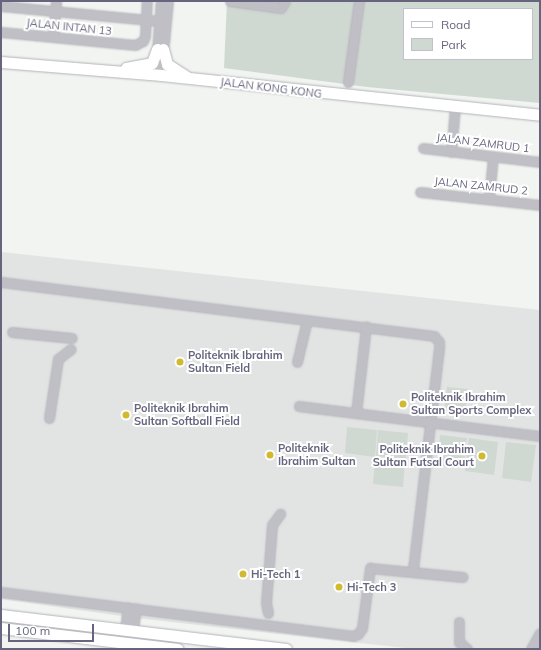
<!DOCTYPE html>
<html>
<head>
<meta charset="utf-8">
<style>
	body { margin:0 }
	#map { position:relative; width:541px; height:650px; overflow:hidden; background:#f1f4f0; font-family:Mulish,sans-serif }
	div>[style] { position:absolute }
	[style*='--x'] { left:calc(var(--x)*1px); top:calc(var(--y)*1px); width:calc(var(--w)*1px); rotate:calc(var(--a)*1deg) }
	.built>* { inset:0; background:#e2e4e4 }
	.green>* { inset:0; background:#d0d8d2 }
	.roads { filter:drop-shadow(0 0 1px #b3b3b9) drop-shadow(0 0 1px #b3b3b9) }
	.minor>* { height:9px; margin:-4.5px; padding:0 4.5px; transform-origin:4.5px; border-radius:4.5px; background:#c0bfc5 }
	.major>* { height:11px; margin:-5.5px; padding:0 5.5px; transform-origin:5.5px; border-radius:5.5px; background:#fff }
	.dots>* { width:11px; height:11px; translate:-50% -50%; box-sizing:border-box; border:2px solid #fff; border-radius:50% }
	span { translate:-50% -50%; white-space:nowrap; text-align:center; line-height:1.15; -webkit-text-stroke:4px #fff; paint-order:stroke }
	.street-label { font-size:11px; color:#67657e }
	.poi-label { font-size:11px; color:#67657e; font-weight:700 }
	.left { translate:0 -50%; text-align:left }
	.right { translate:-100% -50%; text-align:right }
	.frame { position:absolute; inset:0; border:2px solid #67657e; pointer-events:none }
	.legend { position:absolute; left:403px; top:8px; width:130px; height:52px; box-sizing:border-box; background:#fff; border:1px solid #c2c1cb; margin:0; padding:5px 7px; list-style:none; font-size:12px; color:#67657e }
	.legend li { display:flex; align-items:center; gap:8px; height:20px }
	.legend b { width:20px; border:1px solid #c2c1cb }
	.scale { position:absolute; left:8px; top:624px; width:86px; height:18px; box-sizing:border-box; border:2px solid #67657e; border-top:0; padding-left:5px; font-size:12px; line-height:14px; white-space:nowrap; color:#67657e; -webkit-text-stroke:3px #fff; paint-order:stroke }
</style>
</head>
<body>
<div id="map">
	<div class="built">
		<div style="clip-path:polygon(1px 252px,540px 310px,539px 649px,414px 649px,135px 618px,1px 599px)"></div>
	</div>
	<div class="green">
		<div style="clip-path:polygon(evenodd,227px 1px,540px 1px,540px 103px,367px 87px,224px 68px,227px 1px,404px 9px,532px 9px,532px 59px,404px 59px,404px 9px)"></div>
		<div style="clip-path:polygon(447px 387px,468px 389px,465px 414px,444px 412px)"></div>
		<div style="clip-path:polygon(347px 427px,377px 430px,375px 457px,345px 453px)"></div>
		<div style="clip-path:polygon(378px 430px,408px 433px,406px 459px,376px 456px)"></div>
		<div style="clip-path:polygon(440px 435px,467px 438px,465px 451px,439px 447px)"></div>
		<div style="clip-path:polygon(469px 438px,498px 442px,494px 475px,465px 471px)"></div>
		<div style="clip-path:polygon(506px 442px,536px 445px,531px 482px,502px 478px)"></div>
		<div style="clip-path:polygon(438px 452px,465px 456px,463px 468px,437px 465px)"></div>
		<div style="clip-path:polygon(375px 458px,405px 461px,403px 487px,373px 484px)"></div>
	</div>
	<div class="roads">
		<div class="minor">
			<div style="--x:230;--y:1;--w:51;--a:7.8"></div>
			<div style="--x:281;--y:8;--w:8;--a:-60"></div>
			<div style="--x:1;--y:6;--w:159;--a:5.4"></div>
			<div style="--x:1;--y:32;--w:135;--a:5.5"></div>
			<div style="--x:135;--y:45;--w:9;--a:-27"></div>
			<div style="--x:143;--y:41;--w:5;--a:-68"></div>
			<div style="--x:145;--y:36;--w:35;--a:-87"></div>
			<div style="--x:53;--y:37;--w:36;--a:-85"></div>
			<div style="--x:155;--y:75;--w:74;--a:-85.4"></div>
			<div style="--x:161;--y:75;--w:74;--a:-84.6"></div>
			<div style="--x:348;--y:82;--w:82;--a:-82.3"></div>
			<div style="--x:423;--y:148;--w:118;--a:6.8"></div>
			<div style="--x:451;--y:152;--w:45;--a:-84.9"></div>
			<div style="--x:420;--y:192;--w:121;--a:6.2"></div>
			<div style="--x:489;--y:199;--w:43;--a:-84.7"></div>
			<div style="--x:1;--y:282;--w:436;--a:7.1"></div>
			<div style="--x:434;--y:336;--w:8;--a:50"></div>
			<div style="--x:439;--y:342;--w:6;--a:90"></div>
			<div style="--x:439;--y:348;--w:225;--a:96.7"></div>
			<div style="--x:12;--y:332;--w:60;--a:5.7"></div>
			<div style="--x:297;--y:362;--w:43;--a:-76.6"></div>
			<div style="--x:299;--y:406;--w:243;--a:7.1"></div>
			<div style="--x:356;--y:413;--w:87;--a:-83.4"></div>
			<div style="--x:49;--y:418;--w:60;--a:-81.3"></div>
			<div style="--x:58;--y:359;--w:16;--a:-38"></div>
			<div style="--x:1;--y:592;--w:355;--a:7.1"></div>
			<div style="--x:353;--y:636;--w:5;--a:-22"></div>
			<div style="--x:358;--y:634;--w:7;--a:-56"></div>
			<div style="--x:362;--y:628;--w:61;--a:-82.4"></div>
			<div style="--x:370;--y:568;--w:93;--a:5.5"></div>
			<div style="--x:268;--y:613;--w:10;--a:-101"></div>
			<div style="--x:266;--y:603;--w:78;--a:-85.6"></div>
			<div style="--x:272;--y:525;--w:14;--a:-54"></div>
			<div style="--x:459;--y:622;--w:20;--a:90"></div>
			<div style="--x:459;--y:642;--w:11;--a:41"></div>
			<div style="--x:125;--y:630;--w:23;--a:-83"></div>
			<div style="--x:133;--y:631;--w:23;--a:-83"></div>
			<div style="--x:531;--y:649;--w:18;--a:-61"></div>
		</div>
		<div class="major">
			<div style="--x:163;--y:49;--w:16;--a:75"></div>
			<div style="--x:167;--y:64;--w:24;--a:33"></div>
			<div style="--x:1;--y:62;--w:161;--a:4.6"></div>
			<div style="--x:161;--y:75;--w:381;--a:6"></div>
			<div style="--x:126;--y:68;--w:26;--a:-11"></div>
			<div style="--x:152;--y:63;--w:15;--a:-70"></div>
			<div style="--x:1;--y:615;--w:287;--a:6.8"></div>
			<div style="--x:1;--y:628;--w:178;--a:6.8"></div>
		</div>
	</div>
	<div class="dots">
		<div style="left:180px;top:362px;background:#d1ba32"></div>
		<div style="left:403px;top:404px;background:#d1ba32"></div>
		<div style="left:126px;top:415px;background:#d1ba32"></div>
		<div style="left:270px;top:455px;background:#d1ba32"></div>
		<div style="left:482px;top:456px;background:#d1ba32"></div>
		<div style="left:243px;top:574px;background:#d1ba32"></div>
		<div style="left:339px;top:587px;background:#d1ba32"></div>
	</div>
	<div class="street-label">
		<span style="left:69px;top:27px;rotate:6deg">JALAN INTAN 13</span>
		<span style="left:271px;top:88px;rotate:7deg">JALAN KONG KONG</span>
		<span style="left:483px;top:143px;rotate:7deg">JALAN ZAMRUD 1</span>
		<span style="left:481px;top:186px;rotate:6deg">JALAN ZAMRUD 2</span>
	</div>
	<div class="poi-label">
		<span class="left" style="left:188px;top:362px">Politeknik Ibrahim<br>Sultan Field</span>
		<span class="left" style="left:411px;top:404px">Politeknik Ibrahim<br>Sultan Sports Complex</span>
		<span class="left" style="left:134px;top:415px">Politeknik Ibrahim<br>Sultan Softball Field</span>
		<span class="left" style="left:278px;top:455px">Politeknik<br>Ibrahim Sultan</span>
		<span class="right" style="left:474px;top:456px">Politeknik Ibrahim<br>Sultan Futsal Court</span>
		<span class="left" style="left:251px;top:574px">Hi-Tech 1</span>
		<span class="left" style="left:347px;top:587px">Hi-Tech 3</span>
	</div>
	<div class="frame"></div>
	<ul class="legend">
	<li><b style="height:5px;background:#fff"></b>Road</li>
	<li><b style="height:11px;background:#d0d8d2"></b>Park</li>
	</ul>
	<div class="scale">100 m</div>
</div>
</body>
</html>
